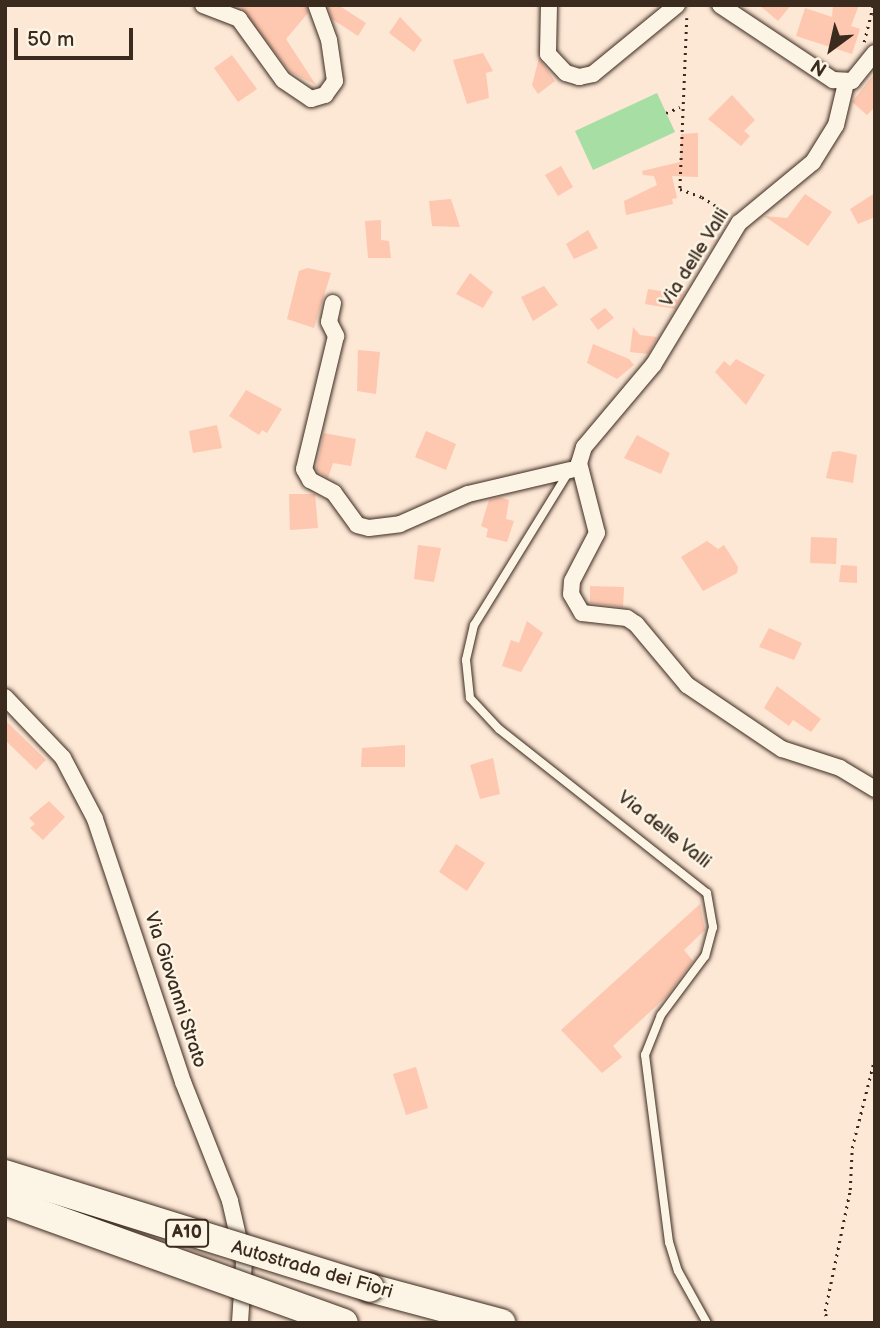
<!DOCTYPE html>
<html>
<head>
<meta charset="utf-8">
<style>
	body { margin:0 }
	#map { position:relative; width:880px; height:1328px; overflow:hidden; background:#fde7d5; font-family:"Balsamiq Sans",sans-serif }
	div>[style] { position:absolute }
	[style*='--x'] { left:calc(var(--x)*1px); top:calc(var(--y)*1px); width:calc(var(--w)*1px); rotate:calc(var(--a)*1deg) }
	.green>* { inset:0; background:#a6dea3 }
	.building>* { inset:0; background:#fec7b0 }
	.path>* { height:2.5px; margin-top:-1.25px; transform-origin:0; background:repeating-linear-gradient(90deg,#3b2a1e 0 2px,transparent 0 7px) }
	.roads { filter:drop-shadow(0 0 2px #3b2a1e) drop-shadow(0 0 2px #3b2a1e) }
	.service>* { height:8px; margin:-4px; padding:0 4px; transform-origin:4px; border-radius:4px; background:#fcf5e5 }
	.minor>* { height:16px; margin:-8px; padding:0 8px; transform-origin:8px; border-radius:8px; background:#fcf5e5 }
	.motorway>* { height:28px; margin:-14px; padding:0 14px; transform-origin:14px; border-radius:14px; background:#fcf5e5 }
	.bridges { filter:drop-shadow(0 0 2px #3b2a1e) drop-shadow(0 0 2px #3b2a1e) }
	.motorway-bridge>* { height:28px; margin:-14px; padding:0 14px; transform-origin:14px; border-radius:14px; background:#fcf5e5 }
	span { translate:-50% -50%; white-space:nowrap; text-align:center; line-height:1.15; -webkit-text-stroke:5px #fcf5e5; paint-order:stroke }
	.shield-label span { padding:2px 5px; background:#fcf5e5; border:2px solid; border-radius:5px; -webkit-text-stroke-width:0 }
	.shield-label { font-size:18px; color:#3b2a1e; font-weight:700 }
	.street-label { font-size:19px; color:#3b2a1e }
	.frame { position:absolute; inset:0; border:7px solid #3b2a1e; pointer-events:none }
	.north { position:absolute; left:796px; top:14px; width:70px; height:70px; -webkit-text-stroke:5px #fcf5e5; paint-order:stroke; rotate:213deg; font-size:19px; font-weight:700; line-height:28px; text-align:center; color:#3b2a1e }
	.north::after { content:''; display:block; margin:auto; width:24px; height:32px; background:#3b2a1e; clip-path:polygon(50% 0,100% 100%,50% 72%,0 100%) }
	.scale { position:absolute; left:14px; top:28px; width:119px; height:32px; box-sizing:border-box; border:4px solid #3b2a1e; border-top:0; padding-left:9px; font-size:21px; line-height:24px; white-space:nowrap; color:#3b2a1e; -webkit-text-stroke:5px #fcf5e5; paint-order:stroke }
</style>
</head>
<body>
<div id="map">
	<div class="green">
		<div style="clip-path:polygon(657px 93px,675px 132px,593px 170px,575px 131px)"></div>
	</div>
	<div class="building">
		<div style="clip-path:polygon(239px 5px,306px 5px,308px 13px,286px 39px,316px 85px,290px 72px)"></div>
		<div style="clip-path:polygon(327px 5px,338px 5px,366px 23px,358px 36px,332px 19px)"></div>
		<div style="clip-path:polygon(759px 5px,791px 5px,778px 21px)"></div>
		<div style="clip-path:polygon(833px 5px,859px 5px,851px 26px,860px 29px,852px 54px,796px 36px,805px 8px,832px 17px)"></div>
		<div style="clip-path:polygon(400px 17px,422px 40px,414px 52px,389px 33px)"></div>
		<div style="clip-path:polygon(483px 53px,493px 71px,486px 73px,489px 98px,467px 104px,453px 60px)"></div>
		<div style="clip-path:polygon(232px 55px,257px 89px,238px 102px,214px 68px)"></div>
		<div style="clip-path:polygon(539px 58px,555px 81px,538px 94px,532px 85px)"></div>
		<div style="clip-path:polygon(875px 73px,875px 107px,867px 115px,852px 102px)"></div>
		<div style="clip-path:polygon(732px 95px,755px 120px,744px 131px,750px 136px,741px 146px,708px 119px)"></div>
		<div style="clip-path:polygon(698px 133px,698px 177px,672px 176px,677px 198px,672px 199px,673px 204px,626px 215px,624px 201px,657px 185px,654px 176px,643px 175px,642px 171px,680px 162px,681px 134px)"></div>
		<div style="clip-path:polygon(561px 166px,573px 187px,558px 196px,545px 175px)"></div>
		<div style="clip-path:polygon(875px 193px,875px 217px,858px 224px,850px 209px)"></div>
		<div style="clip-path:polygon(805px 194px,832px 212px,808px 246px,764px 216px,787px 218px)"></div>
		<div style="clip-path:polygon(451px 199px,460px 227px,432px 226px,429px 201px)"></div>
		<div style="clip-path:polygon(381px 220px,381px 240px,389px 241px,391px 258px,368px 258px,365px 221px)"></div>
		<div style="clip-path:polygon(588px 230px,598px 248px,574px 259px,566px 244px)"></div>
		<div style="clip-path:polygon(307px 268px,331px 273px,314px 328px,287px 319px,299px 271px)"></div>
		<div style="clip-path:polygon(470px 273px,493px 292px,483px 308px,456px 294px)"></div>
		<div style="clip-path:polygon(544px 286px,558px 305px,533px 321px,521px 297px)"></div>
		<div style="clip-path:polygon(648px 289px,672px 293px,673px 289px,685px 291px,675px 309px,645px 304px)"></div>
		<div style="clip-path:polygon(605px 308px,614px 318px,598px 330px,590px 319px)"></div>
		<div style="clip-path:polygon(633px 327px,640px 335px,657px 337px,648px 354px,630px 352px)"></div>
		<div style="clip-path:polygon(593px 344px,629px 359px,634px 365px,617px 379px,587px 363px)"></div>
		<div style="clip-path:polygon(358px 350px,380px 352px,376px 394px,357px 391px)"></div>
		<div style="clip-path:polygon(736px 359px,765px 375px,746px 405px,715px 372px,724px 361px,730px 366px)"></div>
		<div style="clip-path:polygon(246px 390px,282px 409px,267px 433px,262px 430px,259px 435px,229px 416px)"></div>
		<div style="clip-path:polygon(217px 425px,222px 448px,193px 453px,189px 431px)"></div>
		<div style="clip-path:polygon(426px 431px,456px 444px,446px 470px,415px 457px)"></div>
		<div style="clip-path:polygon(324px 433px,356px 439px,351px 466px,333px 463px,328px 478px,316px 470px)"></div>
		<div style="clip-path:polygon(637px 435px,670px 453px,661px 474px,624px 458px)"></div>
		<div style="clip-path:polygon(839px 451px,857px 455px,853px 483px,826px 478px,832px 452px)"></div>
		<div style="clip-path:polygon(289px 494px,315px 494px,318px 528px,290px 530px)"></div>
		<div style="clip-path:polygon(500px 497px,509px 500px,506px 519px,514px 521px,507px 542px,486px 537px,488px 529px,481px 526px,489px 500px)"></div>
		<div style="clip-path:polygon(811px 537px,837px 538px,836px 564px,810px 563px)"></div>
		<div style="clip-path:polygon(707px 541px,718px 549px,724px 545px,738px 567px,737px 573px,703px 591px,681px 557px)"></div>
		<div style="clip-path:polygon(418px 545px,441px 548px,434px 582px,414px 579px)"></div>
		<div style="clip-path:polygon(841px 565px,857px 566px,857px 583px,839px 582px)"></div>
		<div style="clip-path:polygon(590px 586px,624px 587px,623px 607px,590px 603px)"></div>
		<div style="clip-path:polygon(527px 621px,543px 633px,521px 672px,502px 666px,511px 640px,519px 643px)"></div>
		<div style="clip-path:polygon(769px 628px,802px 643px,794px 660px,759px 647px)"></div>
		<div style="clip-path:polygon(777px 686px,821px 719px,811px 732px,793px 720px,789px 726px,764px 708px)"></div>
		<div style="clip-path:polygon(5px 720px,46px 760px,36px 770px,5px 740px)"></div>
		<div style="clip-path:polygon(405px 745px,405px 767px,361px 767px,362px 748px)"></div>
		<div style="clip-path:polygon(493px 758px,500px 794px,480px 799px,470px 765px)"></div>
		<div style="clip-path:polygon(49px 801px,65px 817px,43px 840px,30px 828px,35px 824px,29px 818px)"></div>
		<div style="clip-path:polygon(456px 844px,485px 863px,467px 891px,439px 872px)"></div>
		<div style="clip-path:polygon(700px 904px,705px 930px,684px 950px,693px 961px,666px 997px,613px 1046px,622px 1057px,602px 1073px,561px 1030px)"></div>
		<div style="clip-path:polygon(416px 1067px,428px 1108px,406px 1115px,393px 1074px)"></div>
	</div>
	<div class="path">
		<div style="--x:687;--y:18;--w:171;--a:92.3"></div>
		<div style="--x:680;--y:189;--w:23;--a:20"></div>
		<div style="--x:702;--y:197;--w:32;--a:32"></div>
		<div style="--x:864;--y:42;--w:38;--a:-76"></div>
		<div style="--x:666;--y:113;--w:15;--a:-23"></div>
		<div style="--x:827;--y:1323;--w:12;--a:-99"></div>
		<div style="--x:825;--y:1311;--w:124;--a:-78.3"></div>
		<div style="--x:850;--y:1190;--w:42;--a:-87.3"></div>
		<div style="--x:852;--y:1148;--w:94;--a:-75.8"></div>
	</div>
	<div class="roads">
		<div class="service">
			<div style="--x:568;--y:473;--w:179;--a:121.7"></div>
			<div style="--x:474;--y:625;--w:36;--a:103"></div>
			<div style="--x:466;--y:660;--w:38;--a:84"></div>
			<div style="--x:470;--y:698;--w:42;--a:46.9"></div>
			<div style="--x:499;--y:729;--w:265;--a:38.3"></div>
			<div style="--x:707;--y:893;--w:35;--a:80"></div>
			<div style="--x:713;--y:927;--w:30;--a:105"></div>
			<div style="--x:705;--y:956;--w:74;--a:126.7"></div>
			<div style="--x:661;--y:1015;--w:43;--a:111.8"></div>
			<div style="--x:645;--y:1055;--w:189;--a:82.7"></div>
			<div style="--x:669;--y:1242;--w:30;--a:73"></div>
			<div style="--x:678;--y:1271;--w:60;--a:60.9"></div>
		</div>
		<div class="minor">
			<div style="--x:203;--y:5;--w:39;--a:21"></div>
			<div style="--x:239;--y:19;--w:75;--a:54.2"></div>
			<div style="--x:283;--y:80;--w:34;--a:34"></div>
			<div style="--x:311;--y:99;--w:15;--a:-16"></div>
			<div style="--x:325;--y:95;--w:17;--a:-54"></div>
			<div style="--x:335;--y:81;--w:41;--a:-98.3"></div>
			<div style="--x:329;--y:40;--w:37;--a:-110"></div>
			<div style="--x:549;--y:5;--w:49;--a:91.2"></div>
			<div style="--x:548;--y:54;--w:26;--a:47"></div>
			<div style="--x:566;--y:73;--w:14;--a:17"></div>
			<div style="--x:579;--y:77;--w:14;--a:-12"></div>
			<div style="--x:593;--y:74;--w:109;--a:-39.4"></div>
			<div style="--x:720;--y:5;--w:136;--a:33.6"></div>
			<div style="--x:833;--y:80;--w:19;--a:3"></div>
			<div style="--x:852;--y:81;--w:36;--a:-51"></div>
			<div style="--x:846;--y:83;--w:43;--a:103.4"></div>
			<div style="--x:836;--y:125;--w:44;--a:121.9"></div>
			<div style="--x:813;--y:162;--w:96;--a:140.5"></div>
			<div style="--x:739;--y:223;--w:165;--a:121.1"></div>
			<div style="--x:654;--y:364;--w:109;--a:130.1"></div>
			<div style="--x:584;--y:447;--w:17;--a:107"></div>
			<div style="--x:579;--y:463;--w:72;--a:75.6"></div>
			<div style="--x:597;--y:533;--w:54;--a:117.5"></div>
			<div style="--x:572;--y:581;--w:13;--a:94"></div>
			<div style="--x:571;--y:594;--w:22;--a:60"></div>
			<div style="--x:582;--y:613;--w:45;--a:6.3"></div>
			<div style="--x:627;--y:618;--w:11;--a:34"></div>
			<div style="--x:636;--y:624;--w:80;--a:50.1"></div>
			<div style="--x:687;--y:685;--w:115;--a:34"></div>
			<div style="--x:782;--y:749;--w:61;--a:18.1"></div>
			<div style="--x:840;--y:768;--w:41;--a:31"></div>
			<div style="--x:333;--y:303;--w:19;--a:102"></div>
			<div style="--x:329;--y:322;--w:16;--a:63"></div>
			<div style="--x:336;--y:336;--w:137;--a:103.5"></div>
			<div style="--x:304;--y:469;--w:13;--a:61"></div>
			<div style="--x:310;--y:480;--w:27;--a:28"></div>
			<div style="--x:334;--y:493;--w:39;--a:54"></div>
			<div style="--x:357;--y:525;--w:12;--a:14"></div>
			<div style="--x:369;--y:528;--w:31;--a:-7"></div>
			<div style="--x:400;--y:524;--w:74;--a:-23.8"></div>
			<div style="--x:468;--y:494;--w:105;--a:-13.2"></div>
			<div style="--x:5;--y:697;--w:84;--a:46.4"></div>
			<div style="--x:63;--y:758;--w:69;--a:62.3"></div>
			<div style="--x:95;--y:819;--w:277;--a:71.5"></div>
			<div style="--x:183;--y:1082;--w:128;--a:68.4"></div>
			<div style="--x:230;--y:1201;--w:63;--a:77.1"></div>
			<div style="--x:244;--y:1262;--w:61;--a:93.8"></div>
		</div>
		<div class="motorway">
			<div style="--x:370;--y:1288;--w:136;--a:15"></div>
		</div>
	</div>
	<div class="bridges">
		<div class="motorway-bridge">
			<div style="--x:5;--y:1174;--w:382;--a:17.3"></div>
			<div style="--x:5;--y:1201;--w:360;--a:19.8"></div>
		</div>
	</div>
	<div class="shield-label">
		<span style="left:187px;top:1233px">A10</span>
	</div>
	<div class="street-label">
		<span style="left:695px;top:258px;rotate:-58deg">Via delle Valli</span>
		<span style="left:664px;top:830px;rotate:38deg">Via delle Valli</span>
		<span style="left:175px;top:990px;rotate:72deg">Via Giovanni Strato</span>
		<span style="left:312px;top:1270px;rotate:16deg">Autostrada dei Fiori</span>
	</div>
	<div class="frame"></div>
	<div class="north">N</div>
	<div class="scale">50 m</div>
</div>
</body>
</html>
